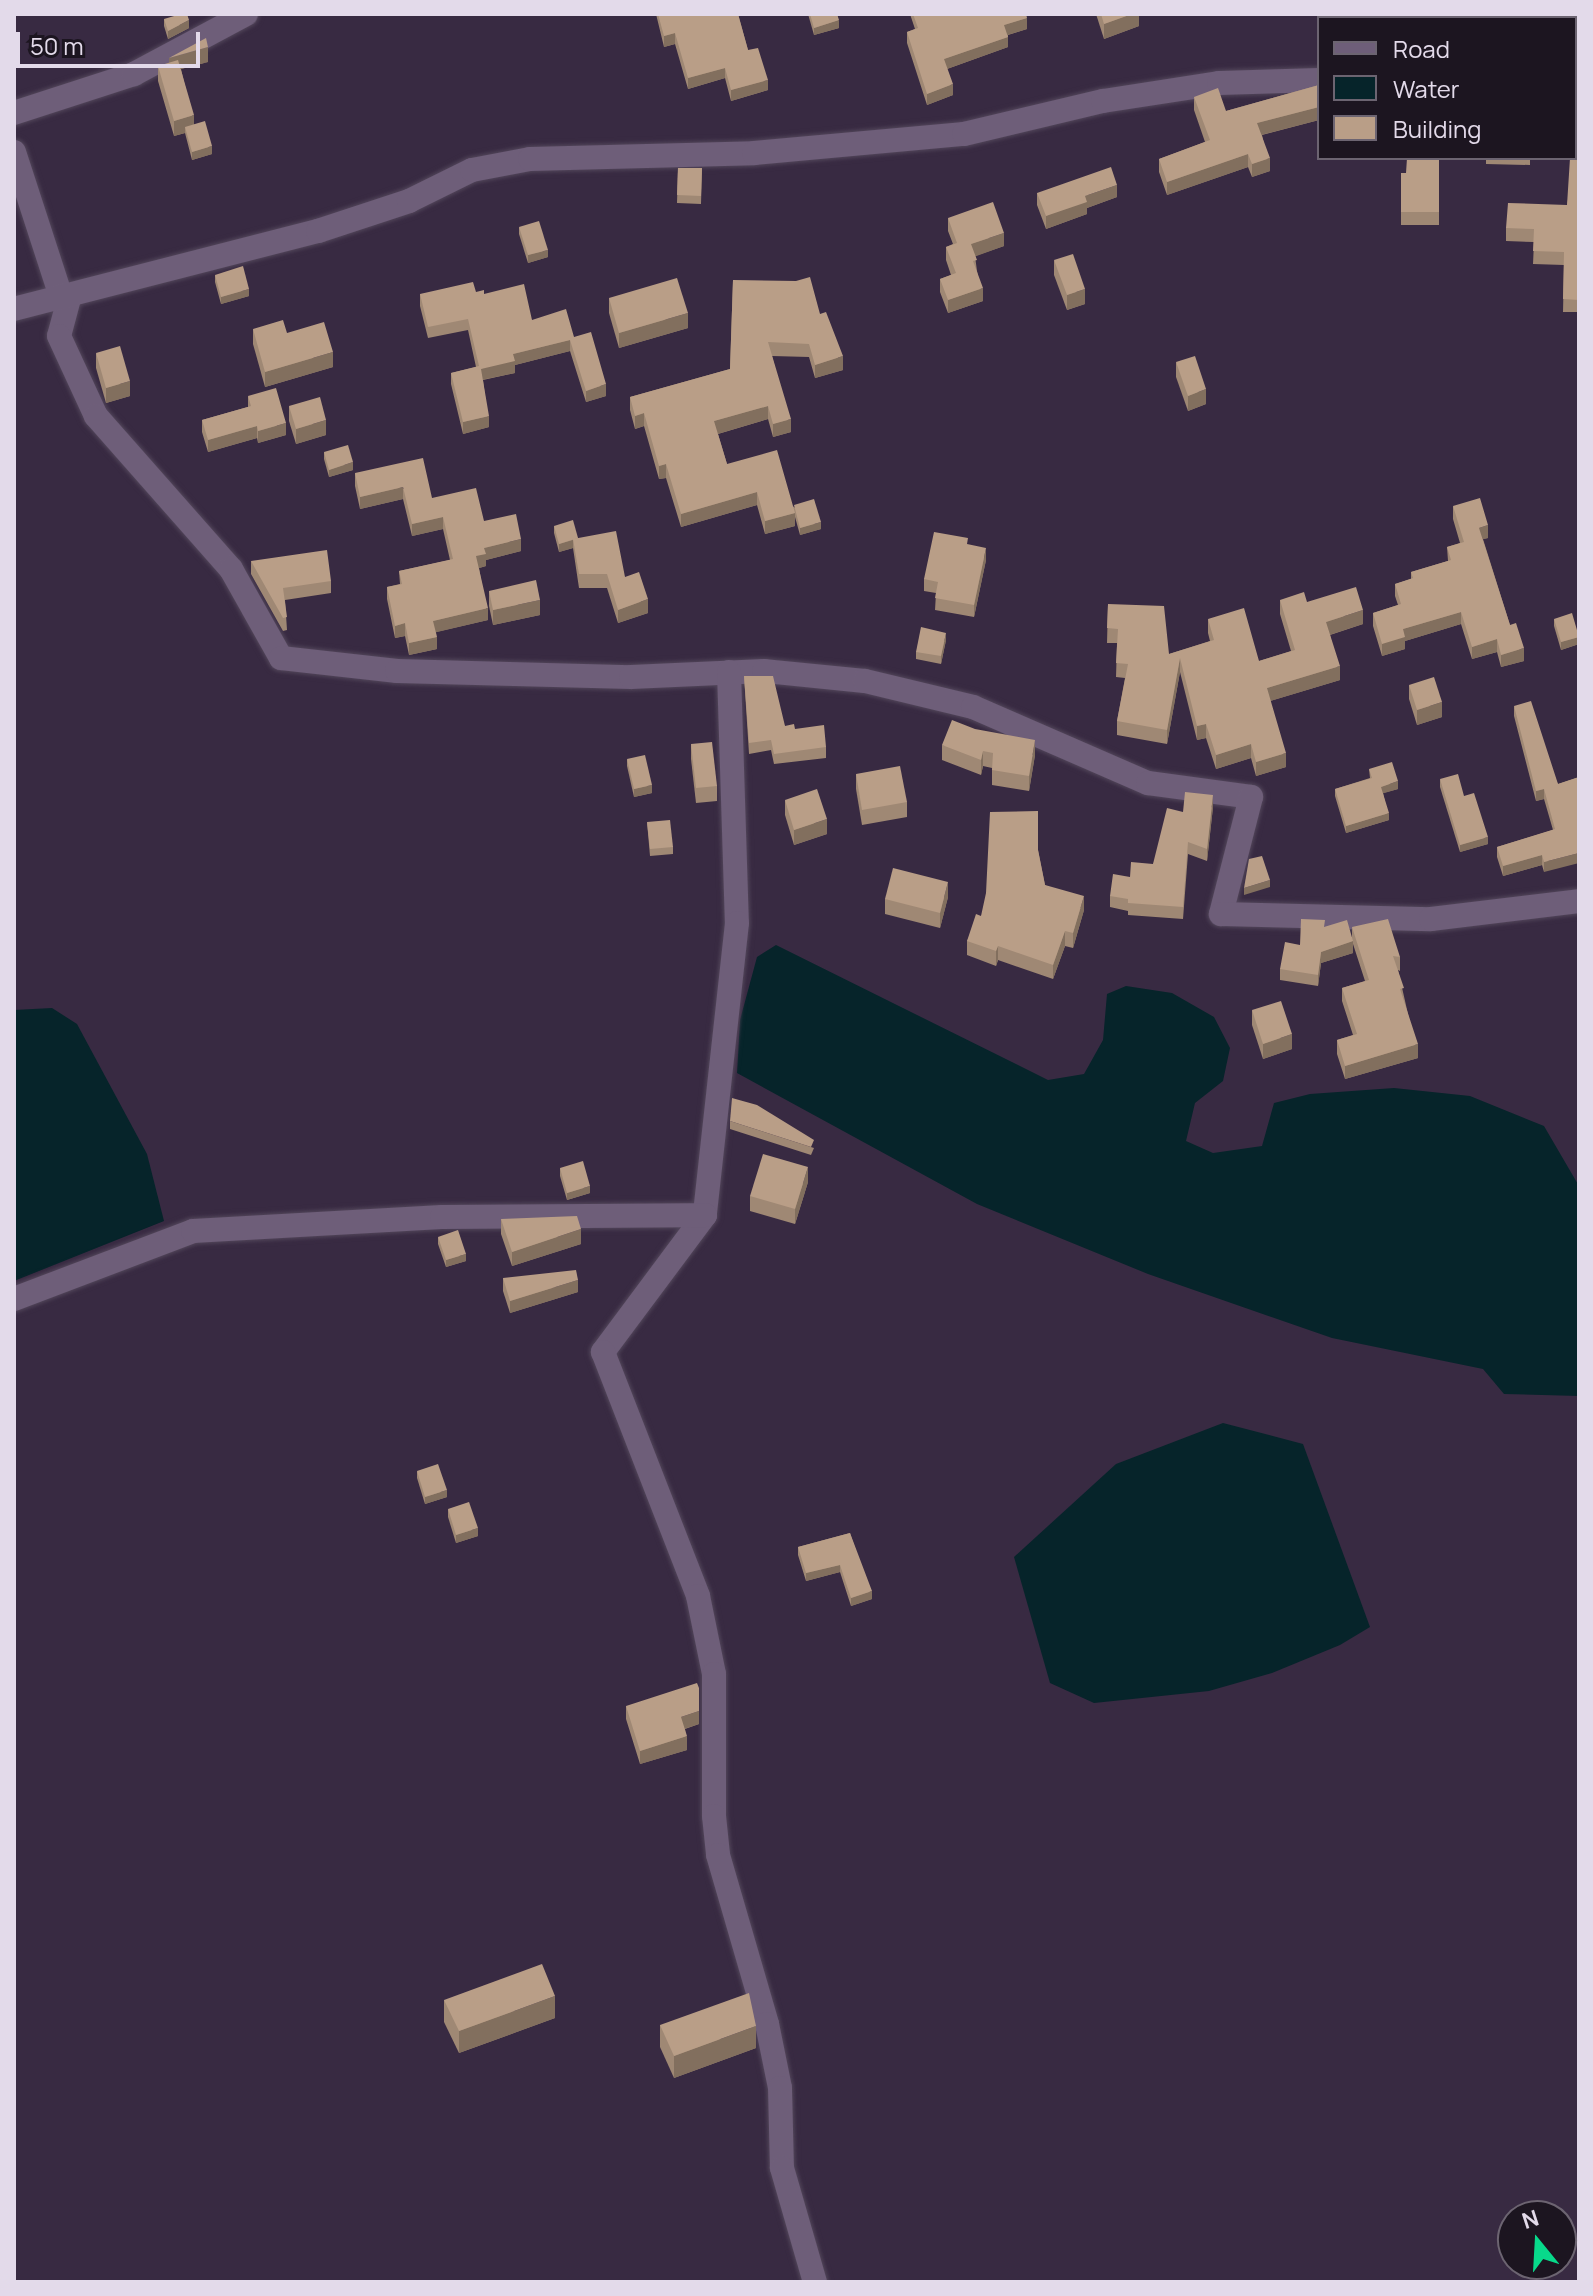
<!DOCTYPE html>
<html>
<head>
<meta charset="utf-8">
<style>
	body { margin:0 }
	#map { position:relative; width:1593px; height:2296px; overflow:hidden; background:#382a42; font-family:Manrope,sans-serif }
	div>[style] { position:absolute }
	[style*='--x'] { left:calc(var(--x)*1px); top:calc(var(--y)*1px); width:calc(var(--w)*1px); rotate:calc(var(--a)*1deg) }
	.water>* { inset:0; background:#06242a }
	.roads { filter:drop-shadow(0 0 2px #52465a) drop-shadow(0 0 2px #52465a) }
	.minor>* { height:24px; margin:-12px; padding:0 12px; transform-origin:12px; border-radius:12px; background:#6e5e79 }
	.wall>* { inset:0; background:#9f8874 }
	.shaded-wall>* { inset:0; background:#826f5e }
	.building>* { inset:0; background:#b99e87 }
	span { translate:-50% -50%; white-space:nowrap; text-align:center; line-height:1.15; -webkit-text-stroke:8px #1c1520; paint-order:stroke }
	.frame { position:absolute; inset:0; border:16px solid #e3daea; pointer-events:none }
	.legend { position:absolute; left:1317px; top:16px; width:260px; height:144px; box-sizing:border-box; background:#1c1520; border:2px solid #6c6471; margin:0; padding:10px 14px; list-style:none; font-size:24px; color:#e3daea }
	.legend li { display:flex; align-items:center; gap:16px; height:40px }
	.legend b { width:40px; border:2px solid #6c6471 }
	.north { position:absolute; left:1497px; top:2200px; width:80px; height:80px; box-sizing:border-box; background:#1c1520; border:2px solid #6c6471; border-radius:50%; rotate:342deg; font-size:22px; font-weight:700; line-height:32px; text-align:center; color:#e3daea }
	.north::after { content:''; display:block; margin:auto; width:28px; height:36px; background:#08d98b; clip-path:polygon(50% 0,100% 100%,50% 72%,0 100%) }
	.scale { position:absolute; left:16px; top:32px; width:184px; height:36px; box-sizing:border-box; border:4px solid #e3daea; border-top:0; padding-left:10px; font-size:24px; line-height:28px; white-space:nowrap; color:#e3daea; -webkit-text-stroke:6px #1c1520; paint-order:stroke }
</style>
</head>
<body>
<div id="map">
	<div class="water">
		<div style="clip-path:polygon(776px 945px,1048px 1080px,1084px 1074px,1103px 1040px,1107px 994px,1126px 986px,1172px 993px,1214px 1017px,1230px 1048px,1223px 1081px,1195px 1103px,1186px 1141px,1213px 1153px,1262px 1146px,1274px 1103px,1310px 1094px,1394px 1088px,1470px 1096px,1544px 1126px,1579px 1186px,1579px 1396px,1504px 1394px,1483px 1369px,1332px 1338px,1148px 1274px,977px 1204px,737px 1073px,740px 1020px,757px 957px)"></div>
		<div style="clip-path:polygon(52px 1008px,77px 1024px,147px 1154px,164px 1221px,14px 1281px,14px 1010px)"></div>
		<div style="clip-path:polygon(1223px 1423px,1303px 1444px,1370px 1627px,1340px 1645px,1272px 1673px,1209px 1691px,1094px 1703px,1050px 1683px,1014px 1557px,1116px 1464px)"></div>
	</div>
	<div class="roads">
		<div class="minor">
			<div style="--x:1484;--y:14;--w:4;--a:76"></div>
			<div style="--x:1575;--y:102;--w:4;--a:14"></div>
			<div style="--x:14;--y:113;--w:126;--a:-18"></div>
			<div style="--x:134;--y:74;--w:127;--a:-28.2"></div>
			<div style="--x:14;--y:152;--w:152;--a:72"></div>
			<div style="--x:70;--y:295;--w:42;--a:105"></div>
			<div style="--x:59;--y:336;--w:88;--a:65.2"></div>
			<div style="--x:96;--y:416;--w:204;--a:48.6"></div>
			<div style="--x:231;--y:569;--w:102;--a:60.7"></div>
			<div style="--x:281;--y:658;--w:117;--a:6.4"></div>
			<div style="--x:397;--y:671;--w:234;--a:1.5"></div>
			<div style="--x:631;--y:677;--w:133;--a:-2.6"></div>
			<div style="--x:764;--y:671;--w:101;--a:5.7"></div>
			<div style="--x:865;--y:681;--w:111;--a:13.5"></div>
			<div style="--x:973;--y:707;--w:191;--a:23.5"></div>
			<div style="--x:1148;--y:783;--w:104;--a:7.7"></div>
			<div style="--x:1251;--y:797;--w:121;--a:104.4"></div>
			<div style="--x:1221;--y:914;--w:210;--a:1.4"></div>
			<div style="--x:1431;--y:919;--w:149;--a:-6.9"></div>
			<div style="--x:14;--y:309;--w:314;--a:-14.4"></div>
			<div style="--x:318;--y:231;--w:96;--a:-18.2"></div>
			<div style="--x:409;--y:201;--w:70;--a:-26.2"></div>
			<div style="--x:472;--y:170;--w:59;--a:-10.7"></div>
			<div style="--x:530;--y:159;--w:224;--a:-1.5"></div>
			<div style="--x:754;--y:153;--w:211;--a:-5.2"></div>
			<div style="--x:964;--y:134;--w:143;--a:-13.4"></div>
			<div style="--x:1103;--y:101;--w:117;--a:-8.8"></div>
			<div style="--x:1219;--y:83;--w:100;--a:-1.7"></div>
			<div style="--x:729;--y:672;--w:251;--a:88.2"></div>
			<div style="--x:737;--y:923;--w:294;--a:96.3"></div>
			<div style="--x:705;--y:1215;--w:171;--a:126.7"></div>
			<div style="--x:603;--y:1352;--w:262;--a:68.7"></div>
			<div style="--x:698;--y:1596;--w:80;--a:78.4"></div>
			<div style="--x:714;--y:1674;--w:142;--a:90"></div>
			<div style="--x:714;--y:1816;--w:39;--a:84"></div>
			<div style="--x:718;--y:1855;--w:176;--a:73.8"></div>
			<div style="--x:767;--y:2024;--w:65;--a:78.5"></div>
			<div style="--x:780;--y:2088;--w:80;--a:88.6"></div>
			<div style="--x:782;--y:2168;--w:119;--a:73.9"></div>
			<div style="--x:14;--y:1299;--w:191;--a:-20.8"></div>
			<div style="--x:193;--y:1231;--w:249;--a:-3.2"></div>
			<div style="--x:442;--y:1217;--w:263;--a:-0.4"></div>
		</div>
	</div>
	<div class="wall">
		<div style="clip-path:polygon(656px 14px,738px 14px,748px 50px,768px 90px,731px 101px,725px 78px,688px 89px,675px 44px,664px 47px)"></div>
		<div style="clip-path:polygon(808px 14px,837px 14px,839px 28px,814px 35px)"></div>
		<div style="clip-path:polygon(910px 14px,1026px 14px,1027px 29px,1008px 35px,1008px 47px,947px 69px,953px 95px,927px 105px,907px 43px,907px 32px,915px 29px)"></div>
		<div style="clip-path:polygon(1096px 14px,1139px 14px,1139px 26px,1104px 39px)"></div>
		<div style="clip-path:polygon(1340px 14px,1368px 14px,1367px 18px,1340px 18px)"></div>
		<div style="clip-path:polygon(164px 19px,189px 28px,168px 39px,164px 26px)"></div>
		<div style="clip-path:polygon(1575px 22px,1579px 23px,1579px 56px,1575px 56px)"></div>
		<div style="clip-path:polygon(208px 62px,181px 69px,194px 124px,212px 154px,192px 160px,185px 133px,174px 136px,158px 81px,158px 66px)"></div>
		<div style="clip-path:polygon(1319px 85px,1319px 120px,1262px 135px,1270px 171px,1252px 177px,1248px 167px,1167px 195px,1159px 172px,1159px 159px,1205px 142px,1194px 110px,1194px 97px,1226px 111px)"></div>
		<div style="clip-path:polygon(1579px 145px,1579px 312px,1563px 312px,1564px 265px,1533px 264px,1534px 242px,1506px 241px,1506px 228px,1567px 205px)"></div>
		<div style="clip-path:polygon(1439px 158px,1439px 225px,1401px 225px,1401px 173px,1406px 173px)"></div>
		<div style="clip-path:polygon(1486px 158px,1530px 158px,1530px 165px,1486px 164px)"></div>
		<div style="clip-path:polygon(678px 168px,702px 168px,701px 204px,677px 203px)"></div>
		<div style="clip-path:polygon(1037px 193px,1117px 197px,1087px 208px,1087px 214px,1046px 229px,1037px 205px)"></div>
		<div style="clip-path:polygon(948px 218px,1004px 246px,975px 256px,977px 271px,983px 301px,948px 313px,940px 292px,940px 279px,951px 275px,946px 260px,946px 247px,953px 244px,948px 231px)"></div>
		<div style="clip-path:polygon(519px 227px,548px 257px,528px 263px,519px 234px)"></div>
		<div style="clip-path:polygon(1054px 260px,1085px 304px,1067px 310px,1054px 275px)"></div>
		<div style="clip-path:polygon(215px 275px,249px 296px,221px 304px,215px 282px)"></div>
		<div style="clip-path:polygon(733px 280px,820px 314px,843px 370px,815px 378px,809px 357px,772px 356px,791px 432px,773px 437px,768px 419px,718px 434px,727px 464px,794px 507px,821px 529px,800px 535px,795px 517px,795px 526px,765px 534px,757px 505px,681px 527px,666px 478px,659px 479px,644px 426px,635px 429px,630px 410px,630px 397px,730px 369px)"></div>
		<div style="clip-path:polygon(476px 292px,484px 294px,532px 320px,574px 337px,606px 396px,586px 402px,570px 351px,515px 365px,515px 373px,483px 380px,489px 427px,463px 434px,451px 384px,451px 373px,476px 367px,468px 330px,428px 338px,420px 306px,420px 294px)"></div>
		<div style="clip-path:polygon(609px 298px,688px 328px,619px 348px,609px 313px)"></div>
		<div style="clip-path:polygon(253px 329px,333px 367px,265px 387px,253px 344px)"></div>
		<div style="clip-path:polygon(96px 353px,130px 396px,106px 403px,96px 368px)"></div>
		<div style="clip-path:polygon(1176px 362px,1206px 404px,1188px 411px,1176px 377px)"></div>
		<div style="clip-path:polygon(248px 396px,286px 435px,258px 443px,257px 438px,208px 452px,202px 432px,202px 420px,248px 407px)"></div>
		<div style="clip-path:polygon(289px 406px,326px 435px,296px 444px,289px 421px)"></div>
		<div style="clip-path:polygon(324px 452px,353px 470px,329px 477px,324px 459px)"></div>
		<div style="clip-path:polygon(355px 473px,432px 498px,484px 521px,521px 551px,486px 560px,486px 566px,479px 568px,488px 620px,436px 632px,437px 649px,409px 655px,405px 636px,395px 638px,387px 599px,387px 587px,400px 584px,399px 571px,450px 560px,443px 529px,412px 536px,403px 499px,360px 509px,355px 486px)"></div>
		<div style="clip-path:polygon(1453px 506px,1488px 538px,1483px 539px,1510px 625px,1524px 661px,1501px 667px,1497px 652px,1472px 659px,1461px 624px,1405px 641px,1405px 649px,1382px 656px,1373px 626px,1373px 613px,1398px 605px,1395px 596px,1395px 584px,1411px 579px,1411px 572px,1448px 561px,1447px 547px,1460px 543px,1453px 519px)"></div>
		<div style="clip-path:polygon(554px 526px,578px 538px,625px 577px,648px 613px,618px 623px,607px 588px,579px 588px,573px 548px,559px 552px,554px 533px)"></div>
		<div style="clip-path:polygon(968px 545px,986px 560px,974px 617px,935px 610px,936px 593px,924px 591px,924px 579px)"></div>
		<div style="clip-path:polygon(251px 561px,331px 581px,331px 593px,285px 600px,287px 630px,283px 631px,251px 574px)"></div>
		<div style="clip-path:polygon(489px 591px,540px 615px,493px 625px,489px 606px)"></div>
		<div style="clip-path:polygon(1280px 600px,1307px 602px,1363px 624px,1330px 635px,1340px 680px,1270px 701px,1286px 767px,1256px 776px,1251px 758px,1216px 769px,1206px 738px,1197px 740px,1180px 672px,1167px 744px,1117px 735px,1117px 721px,1125px 678px,1116px 677px,1117px 643px,1107px 643px,1108px 604px,1169px 654px,1210px 641px,1208px 633px,1208px 619px,1259px 661px,1291px 651px,1280px 614px)"></div>
		<div style="clip-path:polygon(1554px 619px,1579px 636px,1579px 644px,1561px 650px,1554px 626px)"></div>
		<div style="clip-path:polygon(946px 640px,941px 664px,916px 659px,916px 652px)"></div>
		<div style="clip-path:polygon(744px 676px,785px 726px,795px 729px,826px 747px,826px 758px,774px 764px,771px 750px,749px 754px)"></div>
		<div style="clip-path:polygon(1409px 685px,1442px 717px,1417px 725px,1409px 699px)"></div>
		<div style="clip-path:polygon(1514px 706px,1558px 784px,1579px 777px,1544px 872px,1542px 865px,1503px 876px,1497px 857px,1497px 847px,1553px 830px,1544px 799px,1536px 801px,1514px 716px)"></div>
		<div style="clip-path:polygon(691px 744px,717px 786px,717px 801px,696px 803px,691px 759px)"></div>
		<div style="clip-path:polygon(942px 745px,1035px 755px,1029px 791px,992px 785px,992px 768px,983px 766px,981px 775px,942px 760px)"></div>
		<div style="clip-path:polygon(627px 759px,652px 793px,634px 797px,627px 766px)"></div>
		<div style="clip-path:polygon(1369px 769px,1398px 789px,1383px 793px,1389px 820px,1346px 833px,1335px 796px,1335px 789px,1370px 778px)"></div>
		<div style="clip-path:polygon(856px 774px,907px 802px,907px 817px,862px 825px,856px 789px)"></div>
		<div style="clip-path:polygon(1440px 779px,1488px 844px,1460px 852px,1440px 787px)"></div>
		<div style="clip-path:polygon(785px 800px,827px 834px,794px 845px,785px 815px)"></div>
		<div style="clip-path:polygon(1213px 807px,1207px 861px,1188px 854px,1183px 919px,1128px 915px,1128px 911px,1110px 907px,1110px 896px,1153px 864px,1183px 812px)"></div>
		<div style="clip-path:polygon(647px 822px,673px 847px,673px 854px,650px 856px)"></div>
		<div style="clip-path:polygon(1038px 850px,1045px 885px,1084px 910px,1073px 948px,1065px 946px,1053px 979px,998px 960px,996px 966px,967px 955px,967px 941px,981px 916px)"></div>
		<div style="clip-path:polygon(948px 897px,940px 928px,885px 914px,885px 899px)"></div>
		<div style="clip-path:polygon(1324px 927px,1352px 938px,1352px 927px,1400px 957px,1400px 971px,1398px 970px,1418px 1058px,1345px 1079px,1337px 1054px,1337px 1040px,1353px 1035px,1342px 1001px,1342px 988px,1365px 981px,1353px 944px,1353px 953px,1321px 963px,1318px 986px,1280px 980px,1280px 969px,1300px 945px)"></div>
		<div style="clip-path:polygon(1252px 1010px,1292px 1049px,1263px 1059px,1252px 1025px)"></div>
		<div style="clip-path:polygon(730px 1121px,814px 1148px,811px 1155px,730px 1129px)"></div>
		<div style="clip-path:polygon(560px 1168px,590px 1193px,567px 1200px,560px 1176px)"></div>
		<div style="clip-path:polygon(808px 1182px,795px 1224px,750px 1211px,750px 1196px)"></div>
		<div style="clip-path:polygon(501px 1219px,581px 1244px,512px 1266px,501px 1234px)"></div>
		<div style="clip-path:polygon(438px 1237px,466px 1261px,446px 1267px,438px 1244px)"></div>
		<div style="clip-path:polygon(503px 1278px,578px 1292px,510px 1313px,503px 1291px)"></div>
		<div style="clip-path:polygon(417px 1471px,447px 1497px,425px 1504px,417px 1478px)"></div>
		<div style="clip-path:polygon(448px 1509px,478px 1536px,456px 1543px,448px 1517px)"></div>
		<div style="clip-path:polygon(850px 1533px,872px 1599px,851px 1606px,840px 1572px,806px 1581px,798px 1555px,798px 1547px)"></div>
		<div style="clip-path:polygon(626px 1706px,699px 1724px,685px 1729px,687px 1750px,640px 1764px,626px 1719px)"></div>
		<div style="clip-path:polygon(444px 2000px,555px 2018px,459px 2053px,444px 2022px)"></div>
		<div style="clip-path:polygon(660px 2025px,756px 2048px,674px 2078px,660px 2047px)"></div>
	</div>
	<div class="shaded-wall">
		<div style="clip-path:polygon(1132px 14px,1139px 14px,1139px 26px,1104px 39px,1104px 24px)"></div>
		<div style="clip-path:polygon(1027px 18px,1027px 29px,1004px 36px,1004px 25px)"></div>
		<div style="clip-path:polygon(189px 20px,189px 28px,168px 39px,168px 31px)"></div>
		<div style="clip-path:polygon(839px 20px,839px 28px,814px 35px,814px 28px)"></div>
		<div style="clip-path:polygon(675px 33px,675px 44px,664px 47px,664px 36px)"></div>
		<div style="clip-path:polygon(1008px 37px,1008px 47px,944px 70px,944px 59px)"></div>
		<div style="clip-path:polygon(208px 47px,208px 62px,169px 72px,169px 58px)"></div>
		<div style="clip-path:polygon(725px 68px,725px 78px,688px 89px,688px 78px)"></div>
		<div style="clip-path:polygon(768px 80px,768px 90px,731px 101px,731px 90px)"></div>
		<div style="clip-path:polygon(953px 84px,953px 95px,927px 105px,927px 94px)"></div>
		<div style="clip-path:polygon(1319px 107px,1319px 120px,1257px 136px,1257px 123px)"></div>
		<div style="clip-path:polygon(194px 115px,194px 130px,185px 127px,185px 133px,174px 136px,174px 121px)"></div>
		<div style="clip-path:polygon(212px 146px,212px 154px,192px 160px,192px 152px)"></div>
		<div style="clip-path:polygon(1248px 154px,1248px 167px,1167px 195px,1167px 182px)"></div>
		<div style="clip-path:polygon(1270px 158px,1270px 171px,1252px 177px,1252px 164px)"></div>
		<div style="clip-path:polygon(1117px 185px,1117px 197px,1087px 208px,1087px 214px,1046px 229px,1046px 216px,1085px 196px)"></div>
		<div style="clip-path:polygon(1004px 233px,1004px 246px,971px 258px,971px 244px)"></div>
		<div style="clip-path:polygon(548px 250px,548px 257px,528px 263px,528px 255px)"></div>
		<div style="clip-path:polygon(983px 288px,983px 301px,948px 313px,948px 300px)"></div>
		<div style="clip-path:polygon(249px 289px,249px 296px,221px 304px,221px 297px)"></div>
		<div style="clip-path:polygon(1085px 289px,1085px 304px,1067px 310px,1067px 295px)"></div>
		<div style="clip-path:polygon(688px 313px,688px 328px,619px 348px,619px 333px)"></div>
		<div style="clip-path:polygon(570px 340px,570px 351px,515px 365px,515px 373px,481px 380px,481px 369px,513px 354px)"></div>
		<div style="clip-path:polygon(333px 352px,333px 367px,265px 387px,265px 372px)"></div>
		<div style="clip-path:polygon(843px 356px,843px 370px,815px 378px,815px 365px)"></div>
		<div style="clip-path:polygon(130px 381px,130px 396px,106px 403px,106px 388px)"></div>
		<div style="clip-path:polygon(606px 384px,606px 396px,586px 402px,586px 391px)"></div>
		<div style="clip-path:polygon(1206px 389px,1206px 404px,1188px 411px,1188px 396px)"></div>
		<div style="clip-path:polygon(768px 406px,768px 419px,714px 435px,714px 421px)"></div>
		<div style="clip-path:polygon(644px 413px,644px 426px,635px 429px,635px 416px)"></div>
		<div style="clip-path:polygon(489px 416px,489px 427px,463px 434px,463px 422px)"></div>
		<div style="clip-path:polygon(791px 419px,791px 432px,773px 437px,773px 424px)"></div>
		<div style="clip-path:polygon(326px 420px,326px 435px,296px 444px,296px 429px)"></div>
		<div style="clip-path:polygon(286px 423px,286px 435px,258px 443px,258px 431px)"></div>
		<div style="clip-path:polygon(257px 426px,257px 438px,208px 452px,208px 440px)"></div>
		<div style="clip-path:polygon(353px 462px,353px 470px,329px 477px,329px 470px)"></div>
		<div style="clip-path:polygon(666px 464px,666px 478px,659px 479px,659px 466px)"></div>
		<div style="clip-path:polygon(403px 487px,403px 499px,360px 509px,360px 497px)"></div>
		<div style="clip-path:polygon(757px 492px,757px 505px,681px 527px,681px 514px)"></div>
		<div style="clip-path:polygon(795px 513px,795px 526px,765px 534px,765px 521px)"></div>
		<div style="clip-path:polygon(443px 517px,443px 529px,412px 536px,412px 524px)"></div>
		<div style="clip-path:polygon(821px 522px,821px 529px,800px 535px,800px 528px)"></div>
		<div style="clip-path:polygon(1488px 525px,1488px 538px,1479px 540px,1479px 528px)"></div>
		<div style="clip-path:polygon(521px 539px,521px 551px,486px 560px,486px 566px,476px 569px,476px 556px,484px 548px)"></div>
		<div style="clip-path:polygon(573px 540px,573px 548px,559px 552px,559px 544px)"></div>
		<div style="clip-path:polygon(986px 548px,986px 560px,974px 617px,974px 605px)"></div>
		<div style="clip-path:polygon(648px 599px,648px 613px,618px 623px,618px 610px)"></div>
		<div style="clip-path:polygon(540px 600px,540px 615px,493px 625px,493px 610px)"></div>
		<div style="clip-path:polygon(488px 608px,488px 620px,433px 633px,433px 621px)"></div>
		<div style="clip-path:polygon(1363px 610px,1363px 624px,1326px 636px,1326px 622px)"></div>
		<div style="clip-path:polygon(1461px 612px,1461px 624px,1405px 641px,1405px 649px,1382px 656px,1382px 644px,1403px 629px)"></div>
		<div style="clip-path:polygon(405px 623px,405px 636px,395px 638px,395px 626px)"></div>
		<div style="clip-path:polygon(946px 633px,946px 640px,941px 664px,941px 656px)"></div>
		<div style="clip-path:polygon(437px 637px,437px 649px,409px 655px,409px 643px)"></div>
		<div style="clip-path:polygon(1579px 637px,1579px 644px,1561px 650px,1561px 642px)"></div>
		<div style="clip-path:polygon(1497px 639px,1497px 652px,1472px 659px,1472px 647px)"></div>
		<div style="clip-path:polygon(1524px 648px,1524px 661px,1501px 667px,1501px 655px)"></div>
		<div style="clip-path:polygon(1180px 658px,1180px 672px,1167px 744px,1167px 730px)"></div>
		<div style="clip-path:polygon(1340px 666px,1340px 680px,1267px 702px,1267px 688px)"></div>
		<div style="clip-path:polygon(1442px 702px,1442px 717px,1417px 725px,1417px 710px)"></div>
		<div style="clip-path:polygon(1206px 724px,1206px 738px,1197px 740px,1197px 726px)"></div>
		<div style="clip-path:polygon(1035px 740px,1035px 755px,1029px 791px,1029px 776px)"></div>
		<div style="clip-path:polygon(1251px 744px,1251px 758px,1216px 769px,1216px 755px)"></div>
		<div style="clip-path:polygon(983px 751px,983px 766px,981px 775px,981px 760px)"></div>
		<div style="clip-path:polygon(1286px 753px,1286px 767px,1256px 776px,1256px 762px)"></div>
		<div style="clip-path:polygon(1398px 781px,1398px 789px,1381px 794px,1381px 787px)"></div>
		<div style="clip-path:polygon(652px 785px,652px 793px,634px 797px,634px 789px)"></div>
		<div style="clip-path:polygon(1544px 789px,1544px 799px,1536px 801px,1536px 791px)"></div>
		<div style="clip-path:polygon(1213px 795px,1213px 807px,1207px 861px,1207px 849px)"></div>
		<div style="clip-path:polygon(1389px 813px,1389px 820px,1346px 833px,1346px 826px)"></div>
		<div style="clip-path:polygon(827px 819px,827px 834px,794px 845px,794px 830px)"></div>
		<div style="clip-path:polygon(1488px 837px,1488px 844px,1460px 852px,1460px 845px)"></div>
		<div style="clip-path:polygon(1579px 853px,1579px 863px,1544px 872px,1544px 862px)"></div>
		<div style="clip-path:polygon(1542px 855px,1542px 865px,1503px 876px,1503px 866px)"></div>
		<div style="clip-path:polygon(1270px 880px,1270px 887px,1244px 895px,1244px 888px)"></div>
		<div style="clip-path:polygon(948px 882px,948px 897px,940px 928px,940px 913px)"></div>
		<div style="clip-path:polygon(1084px 896px,1084px 910px,1073px 948px,1073px 933px)"></div>
		<div style="clip-path:polygon(1065px 931px,1065px 946px,1053px 979px,1053px 965px)"></div>
		<div style="clip-path:polygon(1353px 941px,1353px 953px,1321px 963px,1318px 986px,1318px 975px,1321px 952px)"></div>
		<div style="clip-path:polygon(998px 946px,998px 960px,996px 966px,996px 951px)"></div>
		<div style="clip-path:polygon(1292px 1034px,1292px 1049px,1263px 1059px,1263px 1044px)"></div>
		<div style="clip-path:polygon(1418px 1044px,1418px 1058px,1345px 1079px,1345px 1066px)"></div>
		<div style="clip-path:polygon(808px 1167px,808px 1182px,795px 1224px,795px 1209px)"></div>
		<div style="clip-path:polygon(590px 1186px,590px 1193px,567px 1200px,567px 1193px)"></div>
		<div style="clip-path:polygon(581px 1229px,581px 1244px,512px 1266px,512px 1252px)"></div>
		<div style="clip-path:polygon(466px 1254px,466px 1261px,446px 1267px,446px 1260px)"></div>
		<div style="clip-path:polygon(578px 1280px,578px 1292px,510px 1313px,510px 1301px)"></div>
		<div style="clip-path:polygon(447px 1490px,447px 1497px,425px 1504px,425px 1497px)"></div>
		<div style="clip-path:polygon(478px 1528px,478px 1536px,456px 1543px,456px 1535px)"></div>
		<div style="clip-path:polygon(840px 1565px,840px 1572px,806px 1581px,806px 1573px)"></div>
		<div style="clip-path:polygon(872px 1591px,872px 1599px,851px 1606px,851px 1598px)"></div>
		<div style="clip-path:polygon(699px 1711px,699px 1724px,681px 1730px,681px 1717px)"></div>
		<div style="clip-path:polygon(687px 1736px,687px 1750px,640px 1764px,640px 1751px)"></div>
		<div style="clip-path:polygon(555px 1996px,555px 2018px,459px 2053px,459px 2031px)"></div>
		<div style="clip-path:polygon(756px 2026px,756px 2048px,674px 2078px,674px 2056px)"></div>
	</div>
	<div class="building">
		<div style="clip-path:polygon(181px 14px,187px 14px,189px 20px,168px 31px,164px 19px)"></div>
		<div style="clip-path:polygon(658px 14px,738px 14px,748px 50px,758px 48px,768px 80px,731px 90px,725px 68px,688px 78px,675px 33px,664px 36px)"></div>
		<div style="clip-path:polygon(810px 14px,837px 14px,839px 20px,814px 28px)"></div>
		<div style="clip-path:polygon(913px 14px,1026px 14px,1027px 18px,1004px 25px,1008px 37px,944px 59px,953px 84px,927px 94px,907px 32px,918px 28px)"></div>
		<div style="clip-path:polygon(1101px 14px,1132px 14px,1104px 24px)"></div>
		<div style="clip-path:polygon(1575px 22px,1579px 23px,1579px 49px,1575px 49px)"></div>
		<div style="clip-path:polygon(206px 38px,208px 47px,169px 58px)"></div>
		<div style="clip-path:polygon(178px 60px,194px 115px,174px 121px,158px 66px)"></div>
		<div style="clip-path:polygon(1319px 85px,1319px 107px,1257px 123px,1270px 158px,1252px 164px,1248px 154px,1167px 182px,1159px 159px,1210px 140px,1194px 97px,1218px 88px,1226px 111px)"></div>
		<div style="clip-path:polygon(205px 121px,212px 146px,192px 152px,185px 127px)"></div>
		<div style="clip-path:polygon(1575px 145px,1579px 145px,1579px 300px,1563px 299px,1564px 252px,1533px 251px,1534px 229px,1506px 228px,1508px 203px,1567px 205px,1570px 158px,1575px 158px)"></div>
		<div style="clip-path:polygon(1407px 158px,1439px 158px,1439px 212px,1401px 212px,1401px 173px,1406px 173px)"></div>
		<div style="clip-path:polygon(1111px 167px,1117px 185px,1085px 196px,1087px 202px,1046px 216px,1037px 193px)"></div>
		<div style="clip-path:polygon(678px 168px,702px 168px,701px 196px,677px 195px)"></div>
		<div style="clip-path:polygon(993px 202px,1004px 233px,971px 244px,977px 260px,973px 261px,983px 288px,948px 300px,940px 279px,956px 273px,946px 247px,957px 243px,948px 218px)"></div>
		<div style="clip-path:polygon(539px 221px,548px 250px,528px 255px,519px 227px)"></div>
		<div style="clip-path:polygon(1073px 254px,1085px 289px,1067px 295px,1054px 260px)"></div>
		<div style="clip-path:polygon(243px 266px,249px 289px,221px 297px,215px 275px)"></div>
		<div style="clip-path:polygon(810px 277px,820px 314px,826px 312px,843px 356px,815px 365px,809px 344px,768px 342px,791px 419px,773px 424px,768px 406px,714px 421px,727px 464px,777px 450px,795px 513px,765px 521px,757px 492px,681px 514px,666px 464px,659px 466px,644px 413px,635px 416px,630px 397px,730px 369px,733px 280px,796px 281px)"></div>
		<div style="clip-path:polygon(677px 278px,688px 313px,619px 333px,609px 298px)"></div>
		<div style="clip-path:polygon(473px 282px,476px 292px,484px 290px,484px 294px,524px 284px,532px 320px,566px 309px,574px 337px,591px 332px,606px 384px,586px 391px,570px 340px,513px 354px,515px 361px,481px 369px,489px 416px,463px 422px,451px 373px,479px 366px,468px 319px,428px 327px,420px 294px)"></div>
		<div style="clip-path:polygon(283px 320px,287px 333px,324px 322px,333px 352px,265px 372px,253px 329px)"></div>
		<div style="clip-path:polygon(120px 346px,130px 381px,106px 388px,96px 353px)"></div>
		<div style="clip-path:polygon(1195px 356px,1206px 389px,1188px 396px,1176px 362px)"></div>
		<div style="clip-path:polygon(276px 388px,286px 423px,258px 431px,257px 426px,208px 440px,202px 420px,251px 406px,248px 396px)"></div>
		<div style="clip-path:polygon(320px 397px,326px 420px,296px 429px,289px 406px)"></div>
		<div style="clip-path:polygon(348px 445px,353px 462px,329px 470px,324px 452px)"></div>
		<div style="clip-path:polygon(423px 458px,432px 498px,476px 488px,484px 521px,516px 514px,521px 539px,484px 548px,486px 554px,476px 556px,488px 608px,433px 621px,437px 637px,409px 643px,405px 623px,395px 626px,387px 587px,402px 584px,399px 571px,453px 559px,443px 517px,412px 524px,403px 487px,360px 497px,355px 473px)"></div>
		<div style="clip-path:polygon(1480px 498px,1488px 525px,1479px 528px,1510px 625px,1516px 623px,1524px 648px,1501px 655px,1497px 639px,1472px 647px,1461px 612px,1403px 629px,1405px 637px,1382px 644px,1373px 613px,1401px 604px,1395px 584px,1413px 578px,1411px 572px,1451px 560px,1447px 547px,1464px 542px,1453px 506px)"></div>
		<div style="clip-path:polygon(814px 499px,821px 522px,800px 528px,794px 505px)"></div>
		<div style="clip-path:polygon(573px 520px,578px 538px,559px 544px,554px 526px)"></div>
		<div style="clip-path:polygon(616px 531px,625px 577px,639px 572px,648px 599px,618px 610px,607px 574px,579px 574px,573px 539px)"></div>
		<div style="clip-path:polygon(934px 532px,968px 538px,967px 544px,986px 548px,974px 605px,935px 598px,938px 582px,924px 579px)"></div>
		<div style="clip-path:polygon(327px 550px,331px 581px,283px 588px,287px 617px,283px 618px,251px 561px)"></div>
		<div style="clip-path:polygon(536px 580px,540px 600px,493px 610px,489px 591px)"></div>
		<div style="clip-path:polygon(1356px 587px,1363px 610px,1326px 622px,1340px 666px,1267px 688px,1286px 753px,1256px 762px,1251px 744px,1216px 755px,1206px 724px,1197px 726px,1180px 658px,1167px 730px,1117px 721px,1128px 664px,1116px 663px,1118px 629px,1107px 628px,1108px 604px,1164px 606px,1169px 654px,1214px 640px,1208px 619px,1244px 608px,1259px 661px,1295px 650px,1280px 600px,1304px 592px,1307px 602px)"></div>
		<div style="clip-path:polygon(1572px 613px,1579px 637px,1561px 642px,1554px 619px)"></div>
		<div style="clip-path:polygon(921px 627px,946px 633px,941px 656px,916px 652px)"></div>
		<div style="clip-path:polygon(744px 676px,773px 676px,785px 726px,794px 724px,795px 729px,824px 725px,826px 747px,774px 754px,771px 740px,749px 743px)"></div>
		<div style="clip-path:polygon(1434px 677px,1442px 702px,1417px 710px,1409px 685px)"></div>
		<div style="clip-path:polygon(1531px 701px,1558px 784px,1579px 777px,1579px 853px,1544px 862px,1542px 855px,1503px 866px,1497px 847px,1555px 829px,1544px 789px,1536px 791px,1514px 706px)"></div>
		<div style="clip-path:polygon(952px 720px,975px 729px,1035px 740px,1029px 776px,992px 770px,993px 753px,983px 751px,981px 760px,942px 745px)"></div>
		<div style="clip-path:polygon(712px 742px,717px 786px,696px 788px,691px 744px)"></div>
		<div style="clip-path:polygon(645px 755px,652px 785px,634px 789px,627px 759px)"></div>
		<div style="clip-path:polygon(1392px 762px,1398px 781px,1381px 787px,1389px 813px,1346px 826px,1335px 789px,1372px 778px,1369px 769px)"></div>
		<div style="clip-path:polygon(900px 766px,907px 802px,862px 810px,856px 774px)"></div>
		<div style="clip-path:polygon(1458px 774px,1464px 796px,1474px 793px,1488px 837px,1460px 845px,1440px 779px)"></div>
		<div style="clip-path:polygon(817px 789px,827px 819px,794px 830px,785px 800px)"></div>
		<div style="clip-path:polygon(1185px 792px,1213px 795px,1207px 849px,1188px 842px,1183px 907px,1128px 903px,1128px 899px,1110px 896px,1113px 874px,1130px 877px,1131px 862px,1153px 864px,1167px 808px,1183px 812px)"></div>
		<div style="clip-path:polygon(1038px 811px,1038px 850px,1045px 885px,1084px 896px,1073px 933px,1065px 931px,1053px 965px,998px 946px,996px 951px,967px 941px,976px 914px,981px 916px,986px 893px,990px 812px)"></div>
		<div style="clip-path:polygon(670px 820px,673px 847px,650px 849px,647px 822px)"></div>
		<div style="clip-path:polygon(1262px 856px,1270px 880px,1244px 888px,1249px 859px)"></div>
		<div style="clip-path:polygon(893px 868px,948px 882px,940px 913px,885px 899px)"></div>
		<div style="clip-path:polygon(1301px 919px,1325px 920px,1324px 927px,1347px 920px,1353px 941px,1321px 952px,1318px 975px,1280px 969px,1285px 942px,1300px 945px)"></div>
		<div style="clip-path:polygon(1388px 919px,1400px 957px,1393px 956px,1404px 988px,1400px 989px,1418px 1044px,1345px 1066px,1337px 1040px,1357px 1034px,1342px 988px,1369px 980px,1352px 927px)"></div>
		<div style="clip-path:polygon(1281px 1001px,1292px 1034px,1263px 1044px,1252px 1010px)"></div>
		<div style="clip-path:polygon(732px 1098px,757px 1105px,814px 1140px,811px 1147px,730px 1121px)"></div>
		<div style="clip-path:polygon(763px 1154px,808px 1167px,795px 1209px,750px 1196px)"></div>
		<div style="clip-path:polygon(583px 1161px,590px 1186px,567px 1193px,560px 1168px)"></div>
		<div style="clip-path:polygon(577px 1216px,581px 1229px,512px 1252px,501px 1219px)"></div>
		<div style="clip-path:polygon(458px 1230px,466px 1254px,446px 1260px,438px 1237px)"></div>
		<div style="clip-path:polygon(576px 1270px,578px 1280px,510px 1301px,503px 1278px)"></div>
		<div style="clip-path:polygon(438px 1464px,447px 1490px,425px 1497px,417px 1471px)"></div>
		<div style="clip-path:polygon(469px 1502px,478px 1528px,456px 1535px,448px 1509px)"></div>
		<div style="clip-path:polygon(850px 1533px,872px 1591px,851px 1598px,840px 1565px,806px 1573px,798px 1547px)"></div>
		<div style="clip-path:polygon(697px 1683px,699px 1688px,699px 1711px,681px 1717px,687px 1736px,640px 1751px,626px 1706px)"></div>
		<div style="clip-path:polygon(542px 1964px,555px 1996px,459px 2031px,444px 2000px)"></div>
		<div style="clip-path:polygon(749px 1993px,756px 2026px,674px 2056px,660px 2025px)"></div>
	</div>
	<div class="frame"></div>
	<ul class="legend">
	<li><b style="height:10px;background:#6e5e79"></b>Road</li>
	<li><b style="height:22px;background:#06242a"></b>Water</li>
	<li><b style="height:22px;background:#b99e87"></b>Building</li>
	</ul>
	<div class="north">N</div>
	<div class="scale">50 m</div>
</div>
</body>
</html>
